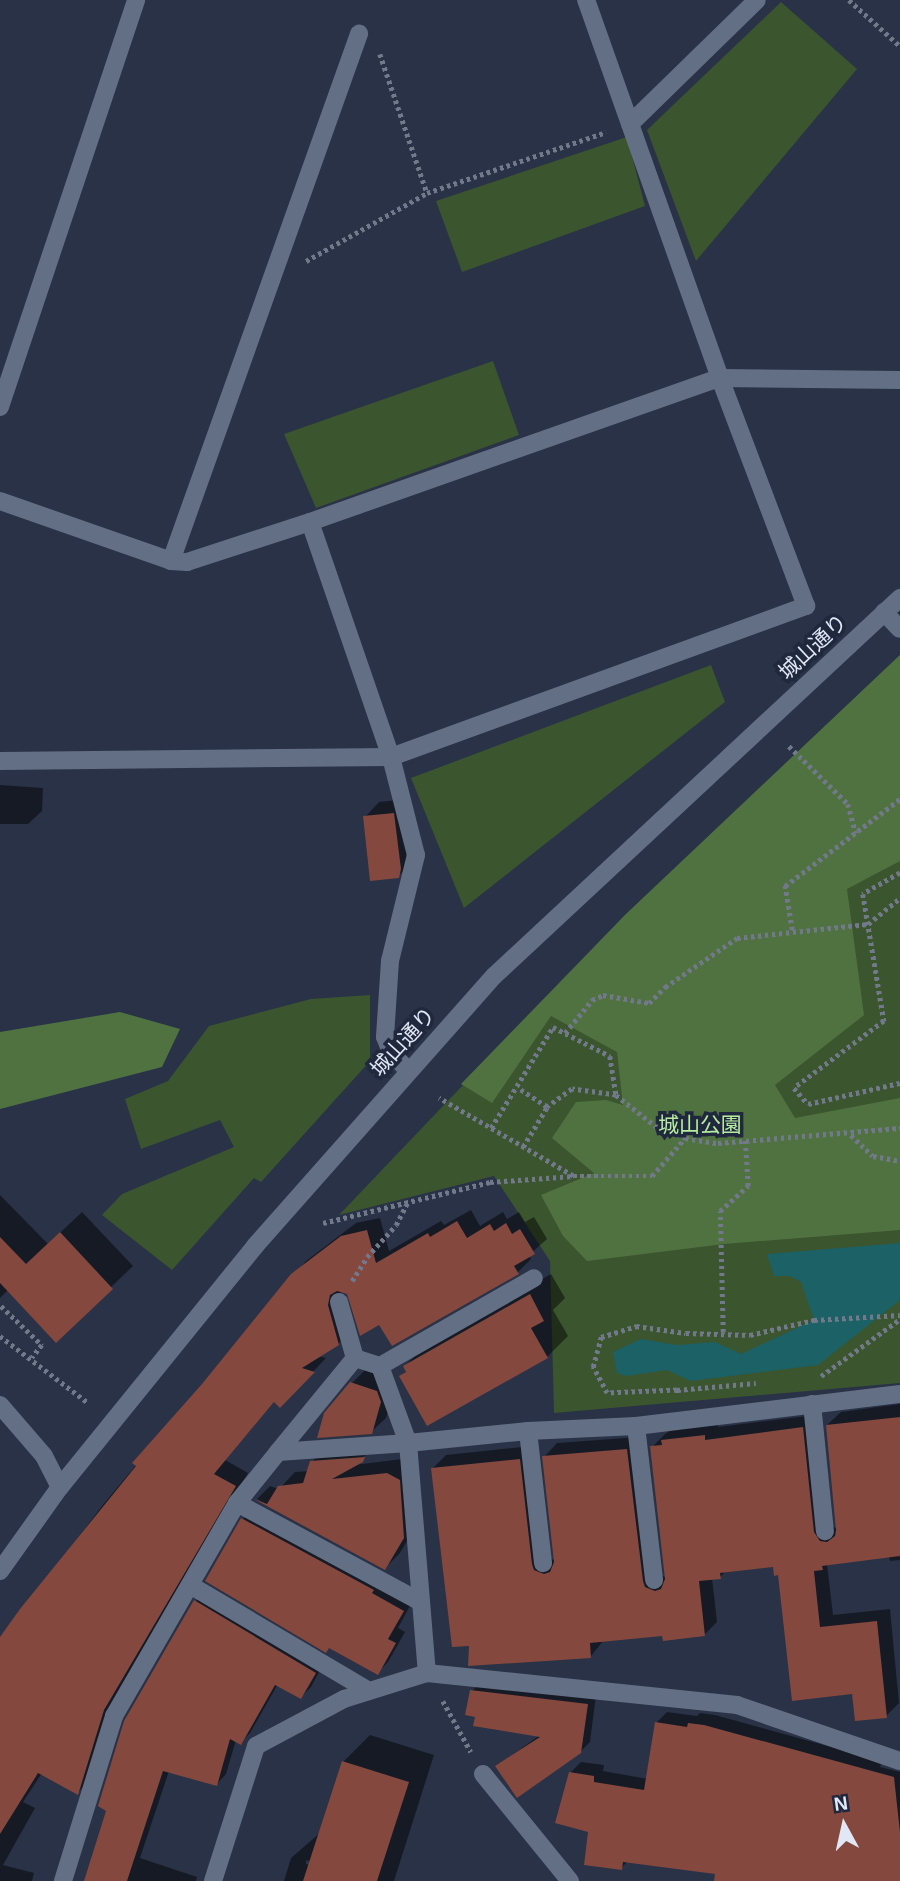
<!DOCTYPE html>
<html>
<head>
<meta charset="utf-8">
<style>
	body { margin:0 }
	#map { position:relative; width:900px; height:1881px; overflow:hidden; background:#293247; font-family:Helvetica,"Noto Sans JP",sans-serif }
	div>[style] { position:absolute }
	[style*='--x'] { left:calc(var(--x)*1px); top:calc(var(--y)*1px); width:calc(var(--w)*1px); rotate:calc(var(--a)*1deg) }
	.green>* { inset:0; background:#3b552f }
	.forest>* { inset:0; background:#507241 }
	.water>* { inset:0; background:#1c6165 }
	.shadow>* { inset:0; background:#0007 }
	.building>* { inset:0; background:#84483e }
	.path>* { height:4.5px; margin-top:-2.25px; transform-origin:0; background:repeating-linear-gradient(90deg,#71798b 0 3.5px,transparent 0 7px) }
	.minor>* { height:18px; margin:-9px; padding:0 9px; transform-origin:9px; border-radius:9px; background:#636f84 }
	span { translate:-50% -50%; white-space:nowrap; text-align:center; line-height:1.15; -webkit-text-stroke:7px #20283d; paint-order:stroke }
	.street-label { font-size:21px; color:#e1e7f5 }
	.park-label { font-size:21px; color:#b7eba0 }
	.north { position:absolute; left:809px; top:1790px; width:70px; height:70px; -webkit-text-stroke:5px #20283d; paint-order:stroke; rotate:352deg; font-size:19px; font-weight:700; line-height:28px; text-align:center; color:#e1e7f5 }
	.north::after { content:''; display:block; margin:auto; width:24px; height:32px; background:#e1e7f5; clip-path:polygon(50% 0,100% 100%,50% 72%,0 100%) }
</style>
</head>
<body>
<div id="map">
	<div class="green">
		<div style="clip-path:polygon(781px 2px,857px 69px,696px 261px,647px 130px)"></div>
		<div style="clip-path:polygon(627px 137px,645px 206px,462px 272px,436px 201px)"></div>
		<div style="clip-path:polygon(493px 361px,519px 435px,316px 508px,284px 434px)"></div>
		<div style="clip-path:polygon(900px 655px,900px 1383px,554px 1413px,550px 1261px,494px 1176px,339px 1215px,625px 915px)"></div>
		<div style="clip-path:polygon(711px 665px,725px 702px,464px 908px,411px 778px)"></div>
		<div style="clip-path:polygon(370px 995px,370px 1061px,261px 1182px,254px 1178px,172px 1270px,102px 1215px,122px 1194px,234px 1147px,220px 1120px,141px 1149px,125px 1099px,168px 1081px,209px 1026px,311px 999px)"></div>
	</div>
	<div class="forest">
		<div style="clip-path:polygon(900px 655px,900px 861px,847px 889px,864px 1015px,775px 1085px,795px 1118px,900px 1098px,900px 1230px,724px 1244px,587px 1261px,563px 1236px,541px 1195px,594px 1173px,552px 1138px,576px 1102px,606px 1100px,623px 1105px,617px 1052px,551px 1016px,492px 1103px,461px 1084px,625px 915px)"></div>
		<div style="clip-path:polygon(120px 1012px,180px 1029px,162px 1067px,0 1109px,0 1032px)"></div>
	</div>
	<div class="water">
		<div style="clip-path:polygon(900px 1243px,900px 1300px,818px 1365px,691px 1381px,667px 1370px,626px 1376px,617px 1373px,613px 1352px,641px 1339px,677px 1345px,715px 1342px,741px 1354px,814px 1320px,801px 1282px,790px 1276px,774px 1276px,767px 1254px)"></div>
	</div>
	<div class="shadow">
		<div style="clip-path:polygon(0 785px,43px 788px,42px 811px,28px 824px,0 824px)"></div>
		<div style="clip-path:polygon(408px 799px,413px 862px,398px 876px,365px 817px,379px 802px)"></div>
		<div style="clip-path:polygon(0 1195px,48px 1244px,82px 1212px,133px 1266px,56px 1340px,9px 1289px,0 1298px)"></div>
		<div style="clip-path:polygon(471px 1210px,480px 1226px,503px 1212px,507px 1219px,519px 1212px,525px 1222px,534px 1217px,547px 1239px,529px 1255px,531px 1259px,518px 1272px,380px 1323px,340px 1288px,352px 1330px,338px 1344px,318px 1356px,326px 1358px,293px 1393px,275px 1401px,225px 1460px,248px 1473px,117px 1695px,90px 1780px,77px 1793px,42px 1773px,23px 1802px,35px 1808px,3px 1865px,34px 1873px,32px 1881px,0 1881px,0 1641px,102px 1506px,306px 1261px,356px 1223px,380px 1218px,389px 1251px,441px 1221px,444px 1225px)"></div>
		<div style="clip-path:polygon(551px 1274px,565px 1298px,553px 1310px,568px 1336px,547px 1357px,401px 1376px,407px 1370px,405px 1366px,426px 1345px)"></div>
		<div style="clip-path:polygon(366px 1369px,391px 1377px,395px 1387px,386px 1418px,371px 1432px,351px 1384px)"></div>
		<div style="clip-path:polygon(900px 1404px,900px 1560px,890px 1561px,889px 1556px,827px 1564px,833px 1615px,890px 1609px,899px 1703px,886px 1716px,853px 1692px,775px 1565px,726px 1571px,720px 1577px,712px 1578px,717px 1622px,704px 1635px,664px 1634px,604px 1640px,591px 1656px,471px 1644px,433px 1468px,446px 1455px,532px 1446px,547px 1557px,556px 1561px,544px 1457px,557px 1443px,640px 1437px,658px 1574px,667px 1578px,652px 1447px,665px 1434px,676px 1427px,718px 1422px,718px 1427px,816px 1415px,829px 1525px,838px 1529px,827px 1425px,841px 1412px)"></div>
		<div style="clip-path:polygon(377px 1445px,354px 1465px,402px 1459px,418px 1522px,400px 1553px,385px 1568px,257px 1499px,270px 1486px,279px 1489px,295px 1472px,309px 1471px,312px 1462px,326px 1447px)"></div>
		<div style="clip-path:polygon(253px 1509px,413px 1600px,398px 1628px,405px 1632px,388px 1662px,377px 1673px,243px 1519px)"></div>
		<div style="clip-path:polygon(205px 1592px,324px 1663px,311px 1687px,301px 1697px,278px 1684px,250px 1733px,240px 1743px,236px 1740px,226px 1774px,217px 1784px,169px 1771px,140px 1858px,197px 1877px,196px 1881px,86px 1881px,195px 1602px)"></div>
		<div style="clip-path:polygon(481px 1681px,596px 1695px,590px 1742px,580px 1752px,497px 1766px,540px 1735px,477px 1715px,472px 1691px)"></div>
		<div style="clip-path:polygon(667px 1712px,697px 1716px,700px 1713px,715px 1715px,882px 1761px,880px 1767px,900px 1772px,900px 1881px,715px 1881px,718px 1873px,628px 1861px,621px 1868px,590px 1831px,570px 1773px,581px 1762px,604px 1765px,603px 1771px,648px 1779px,657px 1722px)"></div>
		<div style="clip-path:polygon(evenodd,370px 1735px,434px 1755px,394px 1881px,284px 1881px,291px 1858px,321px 1832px,343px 1762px,370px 1735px,306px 1860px,318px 1864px,317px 1867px,306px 1864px,306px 1860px)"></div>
	</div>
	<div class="building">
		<div style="clip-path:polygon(394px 813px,401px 869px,399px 878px,370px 881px,363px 816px)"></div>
		<div style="clip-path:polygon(457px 1221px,467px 1238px,490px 1224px,494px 1231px,506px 1223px,512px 1234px,520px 1229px,535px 1254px,514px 1266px,519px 1274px,392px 1346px,379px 1325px,360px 1336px,347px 1294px,337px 1291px,330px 1295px,328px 1305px,339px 1345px,302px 1368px,315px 1372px,280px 1408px,274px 1402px,214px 1474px,236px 1486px,104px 1710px,78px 1795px,38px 1773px,0 1834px,0 1637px,20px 1609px,136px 1466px,132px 1463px,202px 1384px,291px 1274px,341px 1236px,367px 1230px,376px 1263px,428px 1233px,430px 1237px)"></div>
		<div style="clip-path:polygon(60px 1232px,113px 1289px,56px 1343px,0 1283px,0 1237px,26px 1264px)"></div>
		<div style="clip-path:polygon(530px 1294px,544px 1321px,531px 1328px,548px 1358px,427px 1426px,399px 1376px,406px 1372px,403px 1366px)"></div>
		<div style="clip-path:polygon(350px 1382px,377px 1391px,381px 1402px,372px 1434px,317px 1438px,324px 1413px)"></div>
		<div style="clip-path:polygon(900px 1417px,900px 1556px,822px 1566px,823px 1570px,814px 1571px,820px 1627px,877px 1621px,887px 1718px,855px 1721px,852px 1694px,792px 1701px,778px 1575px,774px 1576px,773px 1567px,720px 1573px,721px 1579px,699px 1581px,705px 1636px,663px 1641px,662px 1636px,590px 1643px,591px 1658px,468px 1666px,469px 1646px,452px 1647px,431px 1468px,520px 1459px,532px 1564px,534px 1570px,544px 1574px,550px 1572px,554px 1562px,542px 1456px,627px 1449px,643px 1581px,645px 1587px,655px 1591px,661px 1589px,665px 1579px,650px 1446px,662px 1445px,661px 1440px,705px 1435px,705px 1440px,803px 1427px,814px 1532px,820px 1541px,827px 1542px,835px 1536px,836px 1530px,826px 1425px)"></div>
		<div style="clip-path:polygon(365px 1457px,363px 1462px,332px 1479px,387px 1473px,400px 1480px,404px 1538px,385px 1570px,254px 1499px,267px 1504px,278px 1486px,303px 1483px,310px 1461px)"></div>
		<div style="clip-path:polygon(241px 1518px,374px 1590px,372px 1593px,404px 1611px,388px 1639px,396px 1643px,378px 1675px,329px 1648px,326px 1653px,205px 1581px)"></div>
		<div style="clip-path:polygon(194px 1600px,316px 1673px,301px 1699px,275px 1685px,241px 1745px,230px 1739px,217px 1786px,163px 1771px,127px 1881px,84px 1881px,106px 1811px,98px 1806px,124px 1721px)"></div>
		<div style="clip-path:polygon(470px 1690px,588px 1704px,581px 1753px,517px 1798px,495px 1766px,540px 1737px,473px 1726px,475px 1717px,465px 1715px)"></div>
		<div style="clip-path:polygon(655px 1722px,687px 1727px,688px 1723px,704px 1725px,894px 1777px,900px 1832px,900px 1881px,714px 1881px,715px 1874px,623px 1862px,622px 1870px,584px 1865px,588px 1832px,555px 1823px,569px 1772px,594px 1776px,594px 1782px,644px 1790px)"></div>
		<div style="clip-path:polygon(342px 1761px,409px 1782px,377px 1881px,303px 1881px)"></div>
	</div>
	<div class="path">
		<div style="--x:849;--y:0;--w:69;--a:42"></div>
		<div style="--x:380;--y:54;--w:147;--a:71.3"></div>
		<div style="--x:306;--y:261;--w:139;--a:-29.3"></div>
		<div style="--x:427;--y:193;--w:189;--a:-18.8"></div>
		<div style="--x:789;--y:746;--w:83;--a:44.5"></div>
		<div style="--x:848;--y:804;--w:30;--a:75"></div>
		<div style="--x:900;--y:873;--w:43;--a:150.4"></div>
		<div style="--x:863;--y:894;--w:129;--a:80.6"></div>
		<div style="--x:884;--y:1021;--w:112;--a:143.3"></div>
		<div style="--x:794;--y:1088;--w:21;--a:49"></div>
		<div style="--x:808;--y:1104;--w:94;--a:-12.9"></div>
		<div style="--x:792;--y:930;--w:45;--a:-99"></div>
		<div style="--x:785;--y:886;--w:144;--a:-37.1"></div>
		<div style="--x:565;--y:1033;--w:43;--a:-50.7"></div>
		<div style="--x:592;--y:1000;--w:12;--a:-24"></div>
		<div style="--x:603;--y:995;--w:47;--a:9.9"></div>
		<div style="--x:649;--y:1003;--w:23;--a:-45"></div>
		<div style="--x:665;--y:987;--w:87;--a:-34.2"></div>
		<div style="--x:737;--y:938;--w:132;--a:-6.1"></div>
		<div style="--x:868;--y:924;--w:41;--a:-39.1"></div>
		<div style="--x:616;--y:1095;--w:52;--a:38"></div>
		<div style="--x:657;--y:1127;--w:30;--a:21"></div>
		<div style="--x:685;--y:1138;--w:33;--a:9"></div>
		<div style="--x:718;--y:1143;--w:183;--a:-4.7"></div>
		<div style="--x:491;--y:1128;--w:119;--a:-58.5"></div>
		<div style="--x:553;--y:1027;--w:64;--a:27"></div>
		<div style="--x:610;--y:1056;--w:39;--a:81"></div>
		<div style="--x:616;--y:1095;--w:44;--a:-172.2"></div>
		<div style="--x:572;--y:1089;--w:31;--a:144"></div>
		<div style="--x:547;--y:1107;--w:35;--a:-147"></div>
		<div style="--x:851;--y:1135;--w:30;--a:44"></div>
		<div style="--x:873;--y:1156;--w:27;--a:10"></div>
		<div style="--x:523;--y:1147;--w:47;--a:-59"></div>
		<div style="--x:573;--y:1176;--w:79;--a:0"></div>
		<div style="--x:652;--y:1176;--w:50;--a:-49"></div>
		<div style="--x:323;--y:1223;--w:172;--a:-13.8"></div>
		<div style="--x:490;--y:1182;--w:83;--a:-4.1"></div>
		<div style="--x:573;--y:1176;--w:155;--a:-149.8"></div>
		<div style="--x:352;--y:1281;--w:28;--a:-58"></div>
		<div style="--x:367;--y:1257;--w:43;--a:-47.8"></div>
		<div style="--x:396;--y:1225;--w:25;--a:-63"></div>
		<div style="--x:1;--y:1306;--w:57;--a:43.6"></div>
		<div style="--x:42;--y:1345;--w:16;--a:128"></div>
		<div style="--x:723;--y:1332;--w:121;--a:-91.4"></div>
		<div style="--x:720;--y:1211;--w:38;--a:-42"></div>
		<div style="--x:748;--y:1186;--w:46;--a:-93.7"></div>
		<div style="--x:0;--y:1336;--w:109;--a:37.2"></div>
		<div style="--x:821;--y:1376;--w:97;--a:-35.8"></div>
		<div style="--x:677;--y:1390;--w:70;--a:177.5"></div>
		<div style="--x:607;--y:1393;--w:30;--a:-118"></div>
		<div style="--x:593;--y:1367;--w:31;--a:-75"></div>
		<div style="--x:601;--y:1337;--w:37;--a:-17"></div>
		<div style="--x:636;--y:1326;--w:50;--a:8"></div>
		<div style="--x:686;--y:1333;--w:64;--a:1.8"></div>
		<div style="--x:750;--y:1335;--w:66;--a:-13.2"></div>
		<div style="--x:814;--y:1320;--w:86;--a:-3.3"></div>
		<div style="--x:677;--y:1393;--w:3;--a:-90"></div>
		<div style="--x:677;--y:1390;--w:79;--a:-5.1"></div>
		<div style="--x:443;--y:1701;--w:58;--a:61.2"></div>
	</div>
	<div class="minor">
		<div style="--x:630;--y:124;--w:177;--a:-44.3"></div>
		<div style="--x:0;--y:407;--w:429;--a:-71.5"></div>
		<div style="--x:0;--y:501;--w:181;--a:19.3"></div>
		<div style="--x:171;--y:561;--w:16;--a:4"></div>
		<div style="--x:187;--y:562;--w:129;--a:-18"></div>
		<div style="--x:310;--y:522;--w:435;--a:-19.4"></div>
		<div style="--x:720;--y:378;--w:180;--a:0.6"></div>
		<div style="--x:310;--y:522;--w:249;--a:71"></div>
		<div style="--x:391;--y:757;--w:101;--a:75.7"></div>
		<div style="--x:416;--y:855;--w:109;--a:103.8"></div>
		<div style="--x:390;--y:961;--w:76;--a:93.8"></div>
		<div style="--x:385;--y:1037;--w:18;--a:68"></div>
		<div style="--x:392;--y:1054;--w:23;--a:45"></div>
		<div style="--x:171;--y:561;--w:560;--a:-70.37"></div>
		<div style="--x:884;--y:612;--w:23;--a:47"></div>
		<div style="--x:0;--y:761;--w:391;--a:-0.6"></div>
		<div style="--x:391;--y:757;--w:442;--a:-20"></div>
		<div style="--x:806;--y:606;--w:244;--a:-110.7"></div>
		<div style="--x:720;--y:378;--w:401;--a:-109.5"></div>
		<div style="--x:339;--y:1302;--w:58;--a:74.1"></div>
		<div style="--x:380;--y:1366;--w:177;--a:-29.7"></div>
		<div style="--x:812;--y:1404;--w:128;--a:84.2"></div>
		<div style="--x:0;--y:1405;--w:67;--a:49.2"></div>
		<div style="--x:44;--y:1456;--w:35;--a:63"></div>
		<div style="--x:636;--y:1426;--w:155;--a:83.3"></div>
		<div style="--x:528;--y:1431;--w:133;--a:83.5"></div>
		<div style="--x:278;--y:1452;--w:122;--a:-50.7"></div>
		<div style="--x:355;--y:1358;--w:26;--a:18"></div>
		<div style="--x:380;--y:1366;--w:82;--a:70"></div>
		<div style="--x:408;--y:1443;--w:231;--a:85.3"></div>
		<div style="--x:237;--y:1503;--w:209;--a:28.3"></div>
		<div style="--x:0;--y:1571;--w:103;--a:-54.5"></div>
		<div style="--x:60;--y:1487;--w:310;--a:-51"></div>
		<div style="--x:255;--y:1246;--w:361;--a:-48.5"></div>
		<div style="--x:494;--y:976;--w:555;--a:-42.95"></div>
		<div style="--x:190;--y:1585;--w:208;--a:30.6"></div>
		<div style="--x:483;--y:1774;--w:138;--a:50.9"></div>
		<div style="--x:63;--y:1881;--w:173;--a:-72.8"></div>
		<div style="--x:114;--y:1716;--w:246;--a:-60"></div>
		<div style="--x:237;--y:1503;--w:65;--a:-51.2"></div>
		<div style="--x:278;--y:1452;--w:130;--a:-4"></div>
		<div style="--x:408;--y:1443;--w:121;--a:-5.7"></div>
		<div style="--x:528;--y:1431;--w:108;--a:-2.7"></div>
		<div style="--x:636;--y:1426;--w:266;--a:-6.9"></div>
		<div style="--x:213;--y:1881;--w:142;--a:-72.3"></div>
		<div style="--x:256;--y:1746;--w:100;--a:-28.1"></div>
		<div style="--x:344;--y:1699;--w:87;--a:-17.4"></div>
		<div style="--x:427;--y:1673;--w:312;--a:5.9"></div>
		<div style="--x:737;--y:1705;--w:172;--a:19"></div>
	</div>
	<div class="street-label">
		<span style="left:813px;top:647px;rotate:-43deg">城山通り</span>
		<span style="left:403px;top:1042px;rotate:-48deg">城山通り</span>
	</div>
	<div class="park-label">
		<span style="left:700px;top:1125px">城山公園</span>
	</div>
	<div class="north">N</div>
</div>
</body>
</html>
